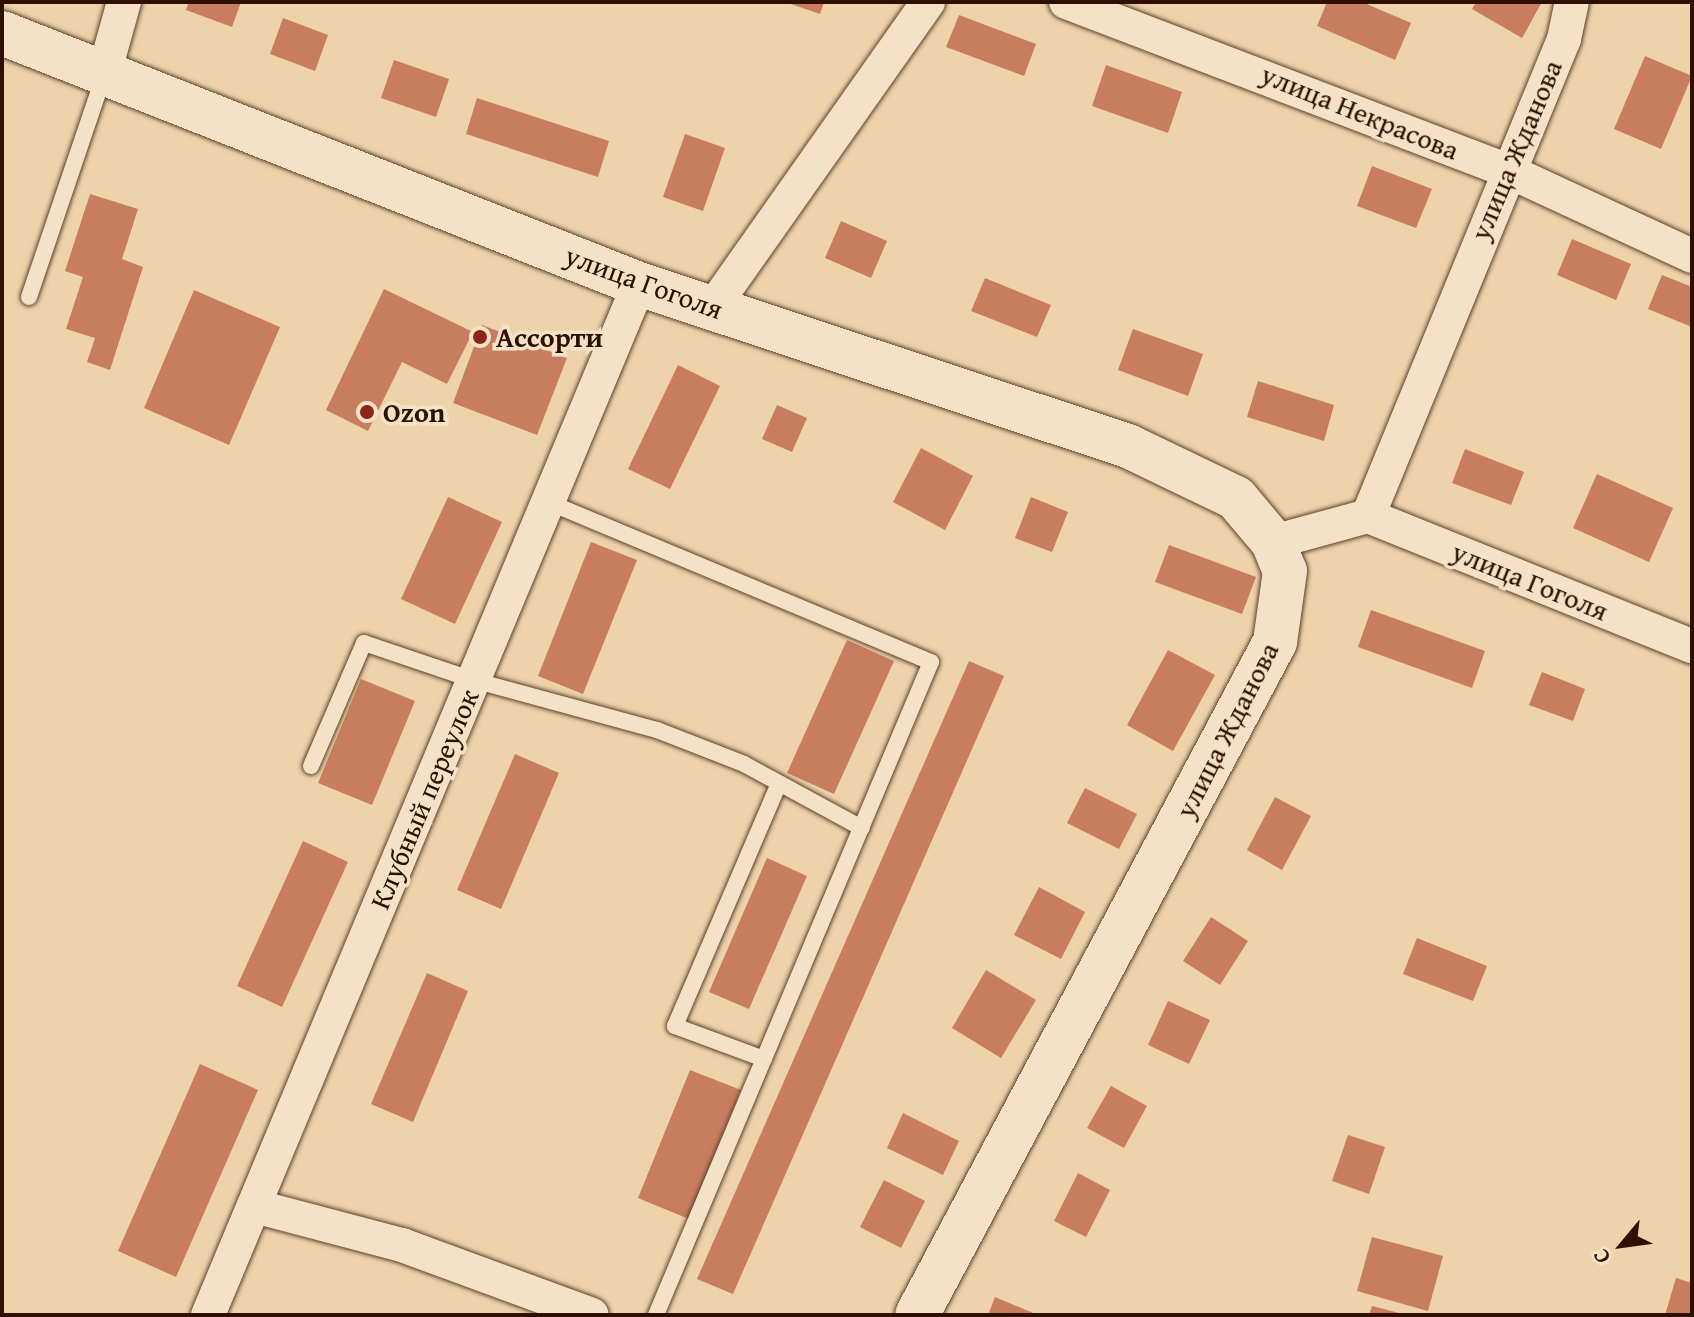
<!DOCTYPE html>
<html>
<head>
<meta charset="utf-8">
<style>
	body { margin:0 }
	#map { position:relative; width:1694px; height:1317px; overflow:hidden; background:#eed2aa; font-family:"Gentium Book Plus",serif }
	div>[style] { position:absolute }
	[style*='--x'] { left:calc(var(--x)*1px); top:calc(var(--y)*1px); width:calc(var(--w)*1px); rotate:calc(var(--a)*1deg) }
	.building>* { inset:0; background:#c87e5e }
	.roads { filter:drop-shadow(0 0 2px #5e402a) drop-shadow(0 0 2px #5e402a) }
	.service>* { height:16px; margin:-8px; padding:0 8px; transform-origin:8px; border-radius:8px; background:#f4e2c8 }
	.minor>* { height:34px; margin:-17px; padding:0 17px; transform-origin:17px; border-radius:17px; background:#f4e2c8 }
	.secondary>* { height:44px; margin:-22px; padding:0 22px; transform-origin:22px; border-radius:22px; background:#f4e2c8 }
	.dots>* { width:22px; height:22px; translate:-50% -50%; box-sizing:border-box; border:4px solid #f4e2c8; border-radius:50% }
	span { translate:-50% -50%; white-space:nowrap; text-align:center; line-height:1.15; -webkit-text-stroke:7px #f4e2c8; paint-order:stroke }
	.street-label { font-size:28px; color:#2e1000 }
	.poi-label { font-size:28px; color:#2e1000; font-weight:700 }
	.left { translate:0 -50%; text-align:left }
	.frame { position:absolute; inset:0; border:4px solid #2e1000; pointer-events:none }
	.north { position:absolute; left:1582px; top:1205px; width:80px; height:80px; -webkit-text-stroke:6px #f4e2c8; paint-order:stroke; rotate:241deg; font-size:22px; font-weight:700; line-height:32px; text-align:center; color:#2e1000 }
	.north::after { content:''; display:block; margin:auto; width:28px; height:36px; background:#2e1000; clip-path:polygon(50% 0,100% 100%,50% 72%,0 100%) }
</style>
</head>
<body>
<div id="map">
	<div class="building">
		<div style="clip-path:polygon(189px 2px,241px 2px,232px 27px,186px 10px)"></div>
		<div style="clip-path:polygon(785px 2px,824px 2px,820px 14px)"></div>
		<div style="clip-path:polygon(1327px 2px,1362px 2px,1411px 23px,1395px 60px,1317px 26px)"></div>
		<div style="clip-path:polygon(1476px 2px,1542px 2px,1522px 38px,1472px 9px)"></div>
		<div style="clip-path:polygon(959px 15px,1036px 44px,1024px 76px,946px 47px)"></div>
		<div style="clip-path:polygon(283px 18px,328px 35px,315px 71px,270px 54px)"></div>
		<div style="clip-path:polygon(1645px 56px,1692px 76px,1661px 149px,1614px 129px)"></div>
		<div style="clip-path:polygon(394px 60px,449px 79px,436px 117px,381px 98px)"></div>
		<div style="clip-path:polygon(1106px 65px,1182px 92px,1168px 133px,1092px 106px)"></div>
		<div style="clip-path:polygon(477px 98px,609px 141px,598px 177px,466px 134px)"></div>
		<div style="clip-path:polygon(685px 134px,725px 148px,703px 211px,663px 197px)"></div>
		<div style="clip-path:polygon(1372px 166px,1432px 189px,1416px 228px,1357px 206px)"></div>
		<div style="clip-path:polygon(90px 194px,138px 209px,122px 259px,143px 267px,110px 370px,87px 362px,95px 338px,66px 329px,83px 277px,65px 271px)"></div>
		<div style="clip-path:polygon(841px 221px,887px 241px,871px 278px,825px 258px)"></div>
		<div style="clip-path:polygon(1572px 239px,1631px 264px,1616px 300px,1557px 275px)"></div>
		<div style="clip-path:polygon(1662px 275px,1692px 287px,1692px 327px,1648px 309px)"></div>
		<div style="clip-path:polygon(985px 278px,1051px 305px,1037px 337px,971px 311px)"></div>
		<div style="clip-path:polygon(384px 289px,473px 332px,447px 384px,402px 362px,368px 431px,326px 410px)"></div>
		<div style="clip-path:polygon(194px 290px,280px 327px,229px 445px,144px 408px)"></div>
		<div style="clip-path:polygon(482px 325px,567px 358px,537px 435px,453px 403px)"></div>
		<div style="clip-path:polygon(1133px 329px,1203px 354px,1188px 396px,1118px 370px)"></div>
		<div style="clip-path:polygon(678px 365px,720px 386px,670px 489px,628px 469px)"></div>
		<div style="clip-path:polygon(1258px 381px,1334px 405px,1324px 441px,1247px 417px)"></div>
		<div style="clip-path:polygon(777px 405px,807px 418px,792px 452px,762px 439px)"></div>
		<div style="clip-path:polygon(921px 448px,973px 476px,945px 530px,893px 502px)"></div>
		<div style="clip-path:polygon(1465px 449px,1524px 472px,1511px 505px,1452px 483px)"></div>
		<div style="clip-path:polygon(1597px 474px,1673px 508px,1649px 562px,1573px 528px)"></div>
		<div style="clip-path:polygon(448px 497px,502px 522px,455px 624px,401px 599px)"></div>
		<div style="clip-path:polygon(1031px 497px,1068px 512px,1052px 552px,1015px 538px)"></div>
		<div style="clip-path:polygon(591px 542px,637px 560px,583px 694px,538px 676px)"></div>
		<div style="clip-path:polygon(1169px 545px,1256px 577px,1242px 614px,1155px 582px)"></div>
		<div style="clip-path:polygon(1371px 610px,1485px 651px,1472px 688px,1358px 647px)"></div>
		<div style="clip-path:polygon(847px 640px,894px 661px,834px 794px,787px 773px)"></div>
		<div style="clip-path:polygon(1168px 650px,1215px 675px,1173px 751px,1127px 725px)"></div>
		<div style="clip-path:polygon(969px 661px,1004px 676px,733px 1294px,697px 1279px)"></div>
		<div style="clip-path:polygon(1542px 672px,1585px 689px,1573px 721px,1529px 705px)"></div>
		<div style="clip-path:polygon(361px 679px,415px 701px,372px 805px,318px 783px)"></div>
		<div style="clip-path:polygon(515px 754px,559px 773px,501px 909px,457px 890px)"></div>
		<div style="clip-path:polygon(1085px 788px,1137px 814px,1119px 849px,1067px 823px)"></div>
		<div style="clip-path:polygon(1275px 797px,1311px 816px,1282px 870px,1247px 850px)"></div>
		<div style="clip-path:polygon(303px 841px,348px 862px,282px 1007px,237px 986px)"></div>
		<div style="clip-path:polygon(767px 858px,807px 876px,749px 1009px,709px 992px)"></div>
		<div style="clip-path:polygon(1039px 887px,1085px 912px,1061px 959px,1014px 935px)"></div>
		<div style="clip-path:polygon(1211px 917px,1248px 941px,1220px 985px,1183px 961px)"></div>
		<div style="clip-path:polygon(1417px 938px,1487px 966px,1473px 1001px,1403px 974px)"></div>
		<div style="clip-path:polygon(986px 970px,1036px 1000px,1001px 1058px,952px 1028px)"></div>
		<div style="clip-path:polygon(427px 973px,468px 991px,413px 1122px,371px 1104px)"></div>
		<div style="clip-path:polygon(1168px 1001px,1210px 1020px,1189px 1064px,1148px 1045px)"></div>
		<div style="clip-path:polygon(200px 1064px,258px 1090px,176px 1277px,118px 1251px)"></div>
		<div style="clip-path:polygon(690px 1070px,741px 1090px,689px 1219px,638px 1198px)"></div>
		<div style="clip-path:polygon(1111px 1086px,1147px 1106px,1124px 1148px,1087px 1128px)"></div>
		<div style="clip-path:polygon(903px 1113px,959px 1141px,943px 1175px,887px 1148px)"></div>
		<div style="clip-path:polygon(1348px 1135px,1385px 1147px,1369px 1194px,1332px 1181px)"></div>
		<div style="clip-path:polygon(1078px 1173px,1110px 1190px,1086px 1237px,1054px 1221px)"></div>
		<div style="clip-path:polygon(884px 1180px,925px 1201px,901px 1248px,860px 1227px)"></div>
		<div style="clip-path:polygon(1372px 1237px,1443px 1256px,1428px 1311px,1357px 1291px)"></div>
		<div style="clip-path:polygon(1676px 1278px,1692px 1283px,1692px 1315px,1665px 1315px)"></div>
		<div style="clip-path:polygon(995px 1297px,1038px 1315px,988px 1315px)"></div>
		<div style="clip-path:polygon(1372px 1306px,1403px 1314px,1403px 1315px,1369px 1315px)"></div>
	</div>
	<div class="roads">
		<div class="service">
			<div style="--x:29;--y:297;--w:234;--a:-71.3"></div>
			<div style="--x:548;--y:502;--w:415;--a:22.7"></div>
			<div style="--x:931;--y:662;--w:709;--a:112.84"></div>
			<div style="--x:311;--y:766;--w:134;--a:-66.7"></div>
			<div style="--x:364;--y:643;--w:115;--a:18.7"></div>
			<div style="--x:473;--y:680;--w:191;--a:15.2"></div>
			<div style="--x:657;--y:730;--w:93;--a:21.3"></div>
			<div style="--x:744;--y:764;--w:134;--a:28.5"></div>
			<div style="--x:764;--y:1059;--w:95;--a:-159.7"></div>
			<div style="--x:675;--y:1026;--w:264;--a:-66.8"></div>
		</div>
		<div class="minor">
			<div style="--x:1066;--y:2;--w:471;--a:20.9"></div>
			<div style="--x:1506;--y:170;--w:205;--a:24.8"></div>
			<div style="--x:105;--y:70;--w:71;--a:-74.4"></div>
			<div style="--x:713;--y:307;--w:373;--a:-54.8"></div>
			<div style="--x:1368;--y:516;--w:349;--a:21.9"></div>
			<div style="--x:1273;--y:542;--w:98;--a:-15.3"></div>
			<div style="--x:1368;--y:516;--w:516;--a:-67.66"></div>
			<div style="--x:1564;--y:39;--w:38;--a:-78"></div>
			<div style="--x:254;--y:1206;--w:153;--a:14.8"></div>
			<div style="--x:402;--y:1245;--w:202;--a:20.2"></div>
			<div style="--x:208;--y:1315;--w:1117;--a:-67.31"></div>
		</div>
		<div class="secondary">
			<div style="--x:2;--y:33;--w:685;--a:21.51"></div>
			<div style="--x:639;--y:284;--w:515;--a:18.33"></div>
			<div style="--x:1128;--y:446;--w:120;--a:25.7"></div>
			<div style="--x:1236;--y:498;--w:57;--a:49.9"></div>
			<div style="--x:1273;--y:542;--w:31;--a:68"></div>
			<div style="--x:1285;--y:571;--w:72;--a:98"></div>
			<div style="--x:1275;--y:642;--w:762;--a:118.01"></div>
		</div>
	</div>
	<div class="dots">
		<div style="left:480px;top:337px;background:#8f2418"></div>
		<div style="left:367px;top:412px;background:#8f2418"></div>
	</div>
	<div class="street-label">
		<span style="left:1360px;top:112px;rotate:22deg">улица Некрасова</span>
		<span style="left:1516px;top:150px;rotate:-67deg">улица Жданова</span>
		<span style="left:644px;top:282px;rotate:20deg">улица Гоголя</span>
		<span style="left:1530px;top:581px;rotate:22deg">улица Гоголя</span>
		<span style="left:1227px;top:730px;rotate:-63deg">улица Жданова</span>
		<span style="left:424px;top:799px;rotate:-67deg">Клубный переулок</span>
	</div>
	<div class="poi-label">
		<span class="left" style="left:496px;top:337px">Ассорти</span>
		<span class="left" style="left:383px;top:412px">Ozon</span>
	</div>
	<div class="frame"></div>
	<div class="north">С</div>
</div>
</body>
</html>
